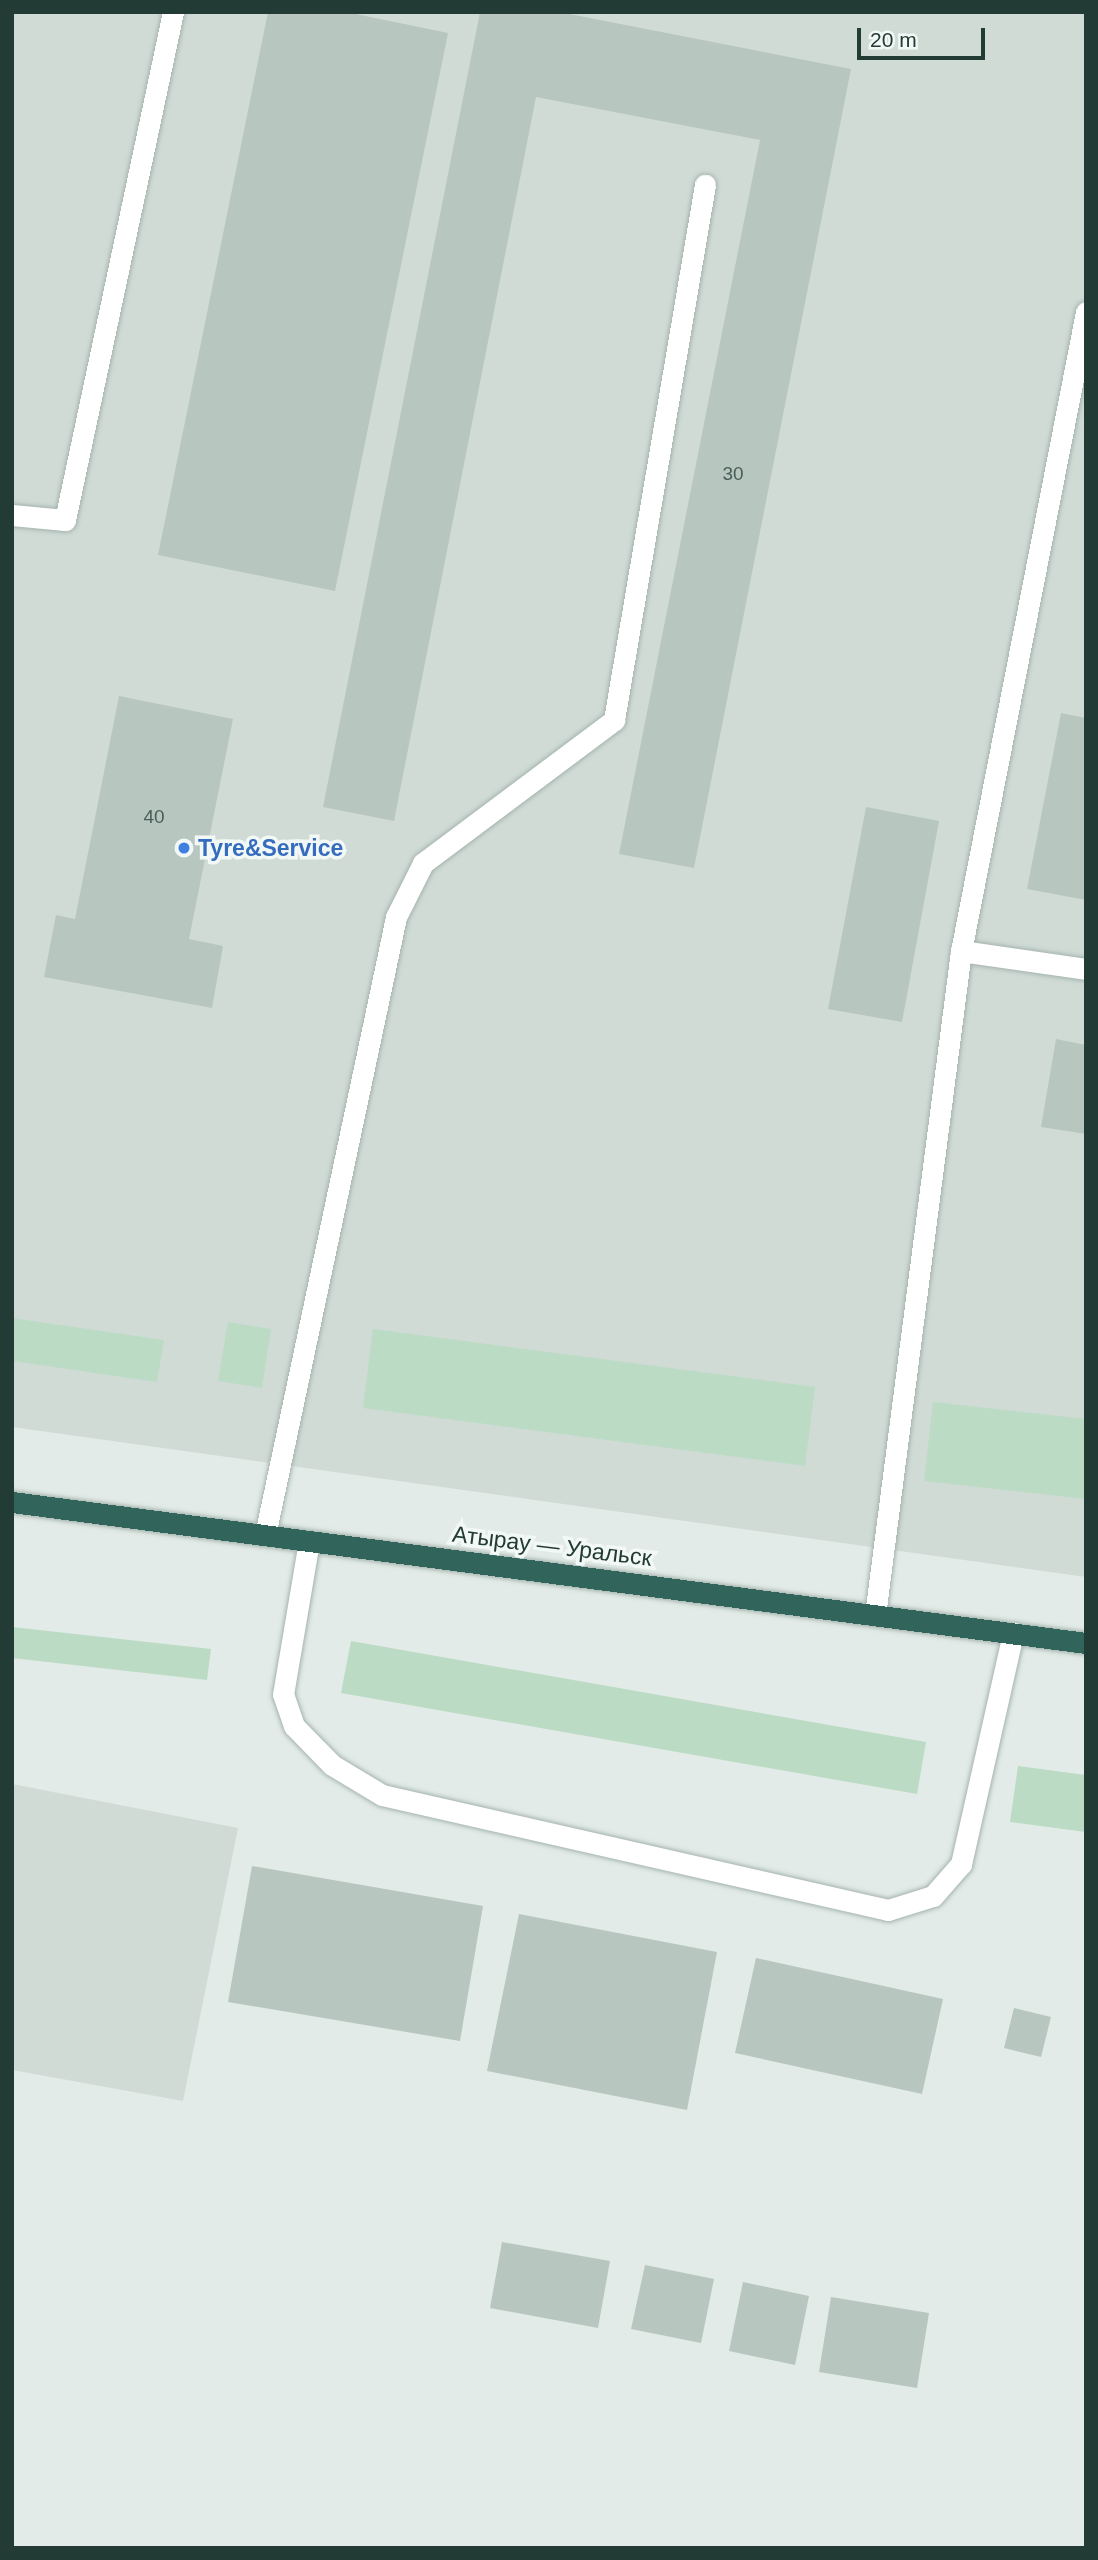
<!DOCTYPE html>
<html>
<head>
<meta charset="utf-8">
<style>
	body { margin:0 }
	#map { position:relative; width:1098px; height:2560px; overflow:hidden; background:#e2ebe7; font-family:Helvetica,sans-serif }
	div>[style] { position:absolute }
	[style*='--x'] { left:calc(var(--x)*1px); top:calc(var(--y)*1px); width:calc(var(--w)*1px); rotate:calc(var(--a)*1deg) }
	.built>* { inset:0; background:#d0dbd6 }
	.green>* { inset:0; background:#bcdbc5 }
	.building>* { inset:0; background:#b8c6c0 }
	.roads { filter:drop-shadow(0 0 2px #a5b3ae) drop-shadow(0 0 2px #a5b3ae) }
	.lane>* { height:21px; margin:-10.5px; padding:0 10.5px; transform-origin:10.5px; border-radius:10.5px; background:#fff }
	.highway>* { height:21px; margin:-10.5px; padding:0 10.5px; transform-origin:10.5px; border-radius:10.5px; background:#31655b }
	.dots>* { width:19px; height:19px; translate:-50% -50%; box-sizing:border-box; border:4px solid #f2f8f5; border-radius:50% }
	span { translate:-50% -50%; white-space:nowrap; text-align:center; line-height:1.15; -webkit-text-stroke:7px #f2f8f5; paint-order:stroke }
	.number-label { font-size:19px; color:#485e58 }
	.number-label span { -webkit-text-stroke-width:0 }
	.shop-label { font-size:23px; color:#366cbe; font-weight:700 }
	.left { translate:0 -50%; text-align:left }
	.street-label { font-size:23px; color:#233b35 }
	.frame { position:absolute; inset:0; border:14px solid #233b35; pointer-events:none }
	.scale { position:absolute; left:857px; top:28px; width:128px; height:32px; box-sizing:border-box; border:4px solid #233b35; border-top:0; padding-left:9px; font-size:21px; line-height:24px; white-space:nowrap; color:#233b35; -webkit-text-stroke:5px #f2f8f5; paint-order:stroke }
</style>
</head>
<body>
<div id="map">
	<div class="built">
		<div style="clip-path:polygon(12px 12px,1086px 12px,1086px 1577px,12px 1427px)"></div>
		<div style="clip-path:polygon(12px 1784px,238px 1828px,183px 2101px,12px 2070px)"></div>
	</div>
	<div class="green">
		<div style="clip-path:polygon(12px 1318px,164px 1340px,157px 1382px,12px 1361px)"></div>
		<div style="clip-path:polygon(228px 1322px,271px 1329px,262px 1388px,218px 1381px)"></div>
		<div style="clip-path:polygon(373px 1329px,815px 1387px,805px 1466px,363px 1408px)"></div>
		<div style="clip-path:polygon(933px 1402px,1086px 1419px,1086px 1499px,924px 1481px)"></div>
		<div style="clip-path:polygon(12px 1627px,211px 1649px,207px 1680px,12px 1658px)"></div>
		<div style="clip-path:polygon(351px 1641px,926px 1742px,917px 1794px,341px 1693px)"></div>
		<div style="clip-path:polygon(1018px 1766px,1086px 1775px,1086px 1832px,1010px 1822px)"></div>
	</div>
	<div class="building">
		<div style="clip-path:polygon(268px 12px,346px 12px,448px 33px,335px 591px,158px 555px)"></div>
		<div style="clip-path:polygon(480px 12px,559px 12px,851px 69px,694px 868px,619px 854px,760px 140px,536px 97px,394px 821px,323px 807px)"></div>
		<div style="clip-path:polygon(119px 696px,233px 719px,189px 939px,223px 946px,212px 1008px,44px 977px,56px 915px,75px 919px)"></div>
		<div style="clip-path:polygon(1061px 713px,1086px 718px,1086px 900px,1027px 889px)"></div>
		<div style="clip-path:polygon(866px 807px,939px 821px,902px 1022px,828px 1009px)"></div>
		<div style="clip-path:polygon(1056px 1039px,1086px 1045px,1086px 1134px,1041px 1127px)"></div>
		<div style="clip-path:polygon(252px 1866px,483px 1906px,460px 2041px,228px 2002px)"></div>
		<div style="clip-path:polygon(519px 1914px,717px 1952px,687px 2110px,487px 2071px)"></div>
		<div style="clip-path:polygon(756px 1958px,943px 1999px,922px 2094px,735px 2053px)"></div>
		<div style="clip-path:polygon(1014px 2008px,1051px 2017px,1041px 2057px,1004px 2048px)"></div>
		<div style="clip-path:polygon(502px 2242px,610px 2261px,598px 2328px,490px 2308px)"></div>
		<div style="clip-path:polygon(645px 2265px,714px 2279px,701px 2343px,631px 2329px)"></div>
		<div style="clip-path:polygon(743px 2282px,809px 2296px,795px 2365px,729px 2351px)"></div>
		<div style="clip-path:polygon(831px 2297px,929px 2313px,917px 2388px,819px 2372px)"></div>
	</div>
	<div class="roads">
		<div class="lane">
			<div style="--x:12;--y:515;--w:53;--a:5.4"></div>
			<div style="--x:65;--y:520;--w:519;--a:-78"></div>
			<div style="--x:961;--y:951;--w:126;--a:8.2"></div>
			<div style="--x:265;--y:1535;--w:632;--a:-78.03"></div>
			<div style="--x:396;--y:917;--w:60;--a:-63.4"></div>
			<div style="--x:423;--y:863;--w:239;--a:-36.8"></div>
			<div style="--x:614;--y:720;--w:543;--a:-80.35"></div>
			<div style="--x:309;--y:1541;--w:155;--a:99.6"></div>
			<div style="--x:283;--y:1694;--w:34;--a:71"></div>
			<div style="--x:294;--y:1726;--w:54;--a:45.7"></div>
			<div style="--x:332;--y:1765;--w:58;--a:31"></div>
			<div style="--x:382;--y:1795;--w:519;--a:12.8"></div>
			<div style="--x:888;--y:1910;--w:47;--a:-17.3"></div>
			<div style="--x:933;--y:1896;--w:43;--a:-48.8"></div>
			<div style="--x:961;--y:1864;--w:237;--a:-77.3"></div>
			<div style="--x:875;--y:1615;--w:670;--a:-82.62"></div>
			<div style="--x:961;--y:951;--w:651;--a:-78.93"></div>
		</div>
		<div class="highway">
			<div style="--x:12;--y:1502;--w:1083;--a:7.48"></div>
		</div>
	</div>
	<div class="dots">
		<div style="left:184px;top:848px;background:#3f7fe0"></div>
	</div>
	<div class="number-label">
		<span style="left:733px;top:474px">30</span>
		<span style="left:154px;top:817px">40</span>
	</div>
	<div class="shop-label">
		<span class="left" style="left:198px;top:848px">Tyre&amp;Service</span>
	</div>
	<div class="street-label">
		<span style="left:552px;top:1546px;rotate:7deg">Атырау — Уральск</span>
	</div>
	<div class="frame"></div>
	<div class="scale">20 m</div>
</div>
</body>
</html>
